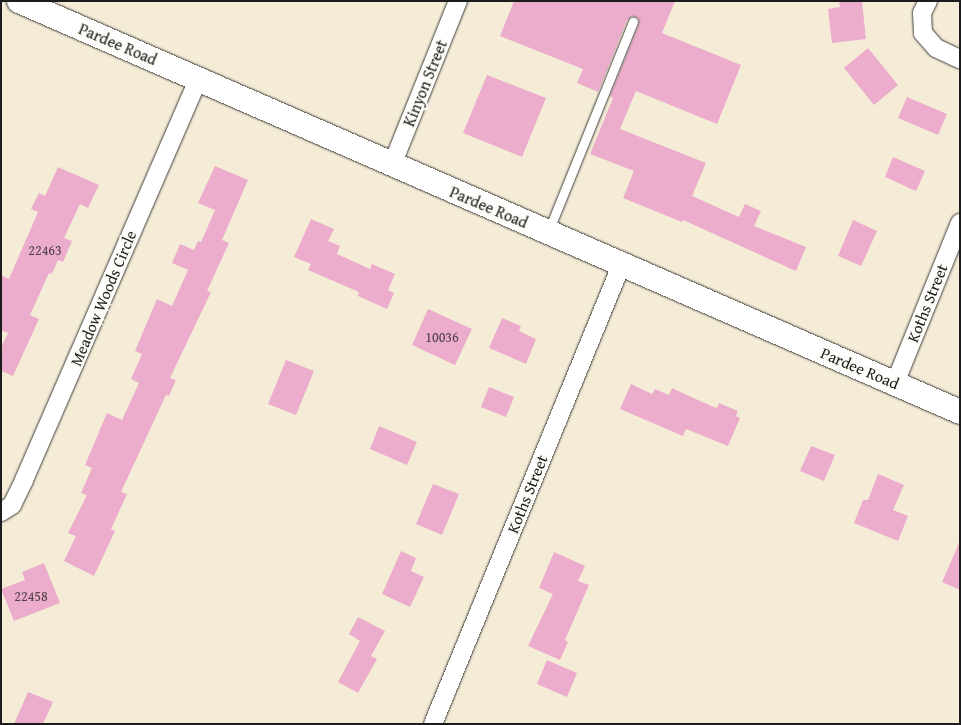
<!DOCTYPE html>
<html>
<head>
<meta charset="utf-8">
<style>
	body { margin:0 }
	#map { position:relative; width:961px; height:725px; overflow:hidden; background:#f5ecd7; font-family:"Gentium Book Plus",serif }
	div>[style] { position:absolute }
	[style*='--x'] { left:calc(var(--x)*1px); top:calc(var(--y)*1px); width:calc(var(--w)*1px); rotate:calc(var(--a)*1deg) }
	.building>* { inset:0; background:#ebadcb }
	.roads { filter:drop-shadow(0 0 1px #3d3b38) drop-shadow(0 0 1px #3d3b38) }
	.lane>* { height:9px; margin:-4.5px; padding:0 4.5px; transform-origin:4.5px; border-radius:4.5px; background:#fff }
	.street>* { height:18px; margin:-9px; padding:0 9px; transform-origin:9px; border-radius:9px; background:#fff }
	.secondary>* { height:24px; margin:-12px; padding:0 12px; transform-origin:12px; border-radius:12px; background:#fff }
	span { translate:-50% -50%; white-space:nowrap; text-align:center; line-height:1.15; -webkit-text-stroke:4.5px #fdfcf7; paint-order:stroke }
	.number-label { font-size:14px; color:#504048 }
	.number-label span { -webkit-text-stroke-width:0 }
	.street-label { font-size:16px; color:#1c1c1c }
	.frame { position:absolute; inset:0; border:2px solid #1c1c1c; pointer-events:none }
</style>
</head>
<body>
<div id="map">
	<div class="building">
		<div style="clip-path:polygon(514px 1px,675px 1px,662px 33px,741px 65px,717px 124px,636px 91px,620px 129px,706px 163px,692px 196px,739px 217px,745px 204px,761px 211px,754px 226px,806px 247px,796px 271px,683px 220px,682px 222px,623px 198px,634px 171px,590px 154px,613px 98px,610px 96px,639px 24px,638px 18px,632px 16px,627px 20px,598px 92px,577px 83px,583px 69px,500px 36px)"></div>
		<div style="clip-path:polygon(839px 1px,862px 1px,866px 39px,832px 43px,828px 9px,840px 7px)"></div>
		<div style="clip-path:polygon(868px 48px,898px 85px,874px 105px,844px 68px)"></div>
		<div style="clip-path:polygon(487px 75px,546px 98px,522px 157px,463px 133px)"></div>
		<div style="clip-path:polygon(907px 97px,947px 114px,938px 135px,898px 118px)"></div>
		<div style="clip-path:polygon(893px 157px,925px 171px,916px 191px,885px 177px)"></div>
		<div style="clip-path:polygon(215px 166px,248px 180px,222px 240px,229px 243px,207px 291px,211px 292px,170px 378px,176px 380px,169px 396px,166px 395px,121px 492px,127px 494px,111px 529px,115px 531px,94px 576px,64px 561px,76px 536px,68px 533px,87px 495px,81px 493px,92px 468px,85px 465px,107px 413px,122px 420px,139px 383px,131px 379px,142px 354px,135px 351px,157px 299px,172px 306px,188px 270px,172px 263px,180px 244px,194px 250px,198px 241px,201px 242px,215px 210px,198px 203px)"></div>
		<div style="clip-path:polygon(58px 167px,99px 185px,88px 208px,80px 204px,64px 238px,72px 241px,63px 262px,58px 260px,52px 274px,49px 273px,30px 315px,39px 319px,13px 376px,1px 371px,1px 348px,8px 333px,1px 330px,1px 275px,9px 279px,38px 212px,31px 209px,39px 193px,45px 196px)"></div>
		<div style="clip-path:polygon(311px 219px,334px 229px,328px 241px,340px 246px,337px 254px,370px 269px,372px 264px,395px 274px,388px 290px,394px 293px,387px 309px,358px 296px,359px 292px,308px 270px,311px 264px,294px 257px)"></div>
		<div style="clip-path:polygon(853px 220px,877px 231px,861px 266px,838px 256px)"></div>
		<div style="clip-path:polygon(428px 309px,472px 329px,455px 365px,412px 345px)"></div>
		<div style="clip-path:polygon(502px 318px,521px 326px,519px 331px,536px 339px,526px 364px,489px 348px)"></div>
		<div style="clip-path:polygon(286px 360px,314px 371px,296px 415px,268px 404px)"></div>
		<div style="clip-path:polygon(631px 384px,652px 394px,655px 389px,669px 395px,672px 388px,711px 406px,717px 408px,719px 403px,738px 411px,736px 416px,740px 418px,728px 446px,686px 429px,683px 436px,620px 409px)"></div>
		<div style="clip-path:polygon(489px 387px,514px 397px,506px 417px,481px 407px)"></div>
		<div style="clip-path:polygon(379px 426px,417px 442px,407px 465px,370px 449px)"></div>
		<div style="clip-path:polygon(811px 446px,835px 455px,824px 481px,800px 471px)"></div>
		<div style="clip-path:polygon(878px 474px,904px 485px,893px 510px,908px 516px,898px 541px,854px 523px,863px 500px,868px 500px)"></div>
		<div style="clip-path:polygon(433px 484px,459px 494px,442px 535px,416px 524px)"></div>
		<div style="clip-path:polygon(960px 541px,960px 590px,942px 582px)"></div>
		<div style="clip-path:polygon(401px 551px,416px 558px,411px 571px,424px 577px,410px 607px,382px 594px)"></div>
		<div style="clip-path:polygon(554px 552px,585px 566px,578px 581px,589px 585px,565px 640px,568px 642px,560px 660px,528px 646px,553px 594px,539px 588px)"></div>
		<div style="clip-path:polygon(44px 563px,60px 603px,14px 621px,1px 589px,25px 580px,22px 572px)"></div>
		<div style="clip-path:polygon(358px 617px,385px 631px,371px 656px,377px 659px,358px 693px,338px 682px,360px 641px,349px 634px)"></div>
		<div style="clip-path:polygon(547px 660px,577px 673px,567px 697px,537px 684px)"></div>
		<div style="clip-path:polygon(28px 692px,53px 702px,43px 724px,14px 724px)"></div>
	</div>
	<div class="roads">
		<div class="lane">
			<div style="--x:548;--y:232;--w:227;--a:-68"></div>
		</div>
		<div class="street">
			<div style="--x:928;--y:1;--w:13;--a:117"></div>
			<div style="--x:922;--y:13;--w:20;--a:87"></div>
			<div style="--x:923;--y:33;--w:20;--a:49"></div>
			<div style="--x:936;--y:48;--w:26;--a:25"></div>
			<div style="--x:392;--y:165;--w:177;--a:-68.1"></div>
			<div style="--x:895;--y:383;--w:173;--a:-67.9"></div>
			<div style="--x:1;--y:512;--w:13;--a:-32"></div>
			<div style="--x:12;--y:505;--w:28;--a:-64"></div>
			<div style="--x:24;--y:480;--w:437;--a:-66.5"></div>
			<div style="--x:433;--y:724;--w:496;--a:-67.7"></div>
		</div>
		<div class="secondary">
			<div style="--x:19;--y:1;--w:1027;--a:23.59"></div>
		</div>
	</div>
	<div class="number-label">
		<span style="left:45px;top:250px">22463</span>
		<span style="left:442px;top:337px">10036</span>
		<span style="left:31px;top:596px">22458</span>
	</div>
	<div class="street-label">
		<span style="left:118px;top:44px;rotate:23deg">Pardee Road</span>
		<span style="left:425px;top:83px;rotate:-68deg">Kinyon Street</span>
		<span style="left:489px;top:207px;rotate:23deg">Pardee Road</span>
		<span style="left:103px;top:298px;rotate:-67deg">Meadow Woods Circle</span>
		<span style="left:927px;top:303px;rotate:-68deg">Koths Street</span>
		<span style="left:860px;top:368px;rotate:23deg">Pardee Road</span>
		<span style="left:527px;top:494px;rotate:-68deg">Koths Street</span>
	</div>
	<div class="frame"></div>
</div>
</body>
</html>
